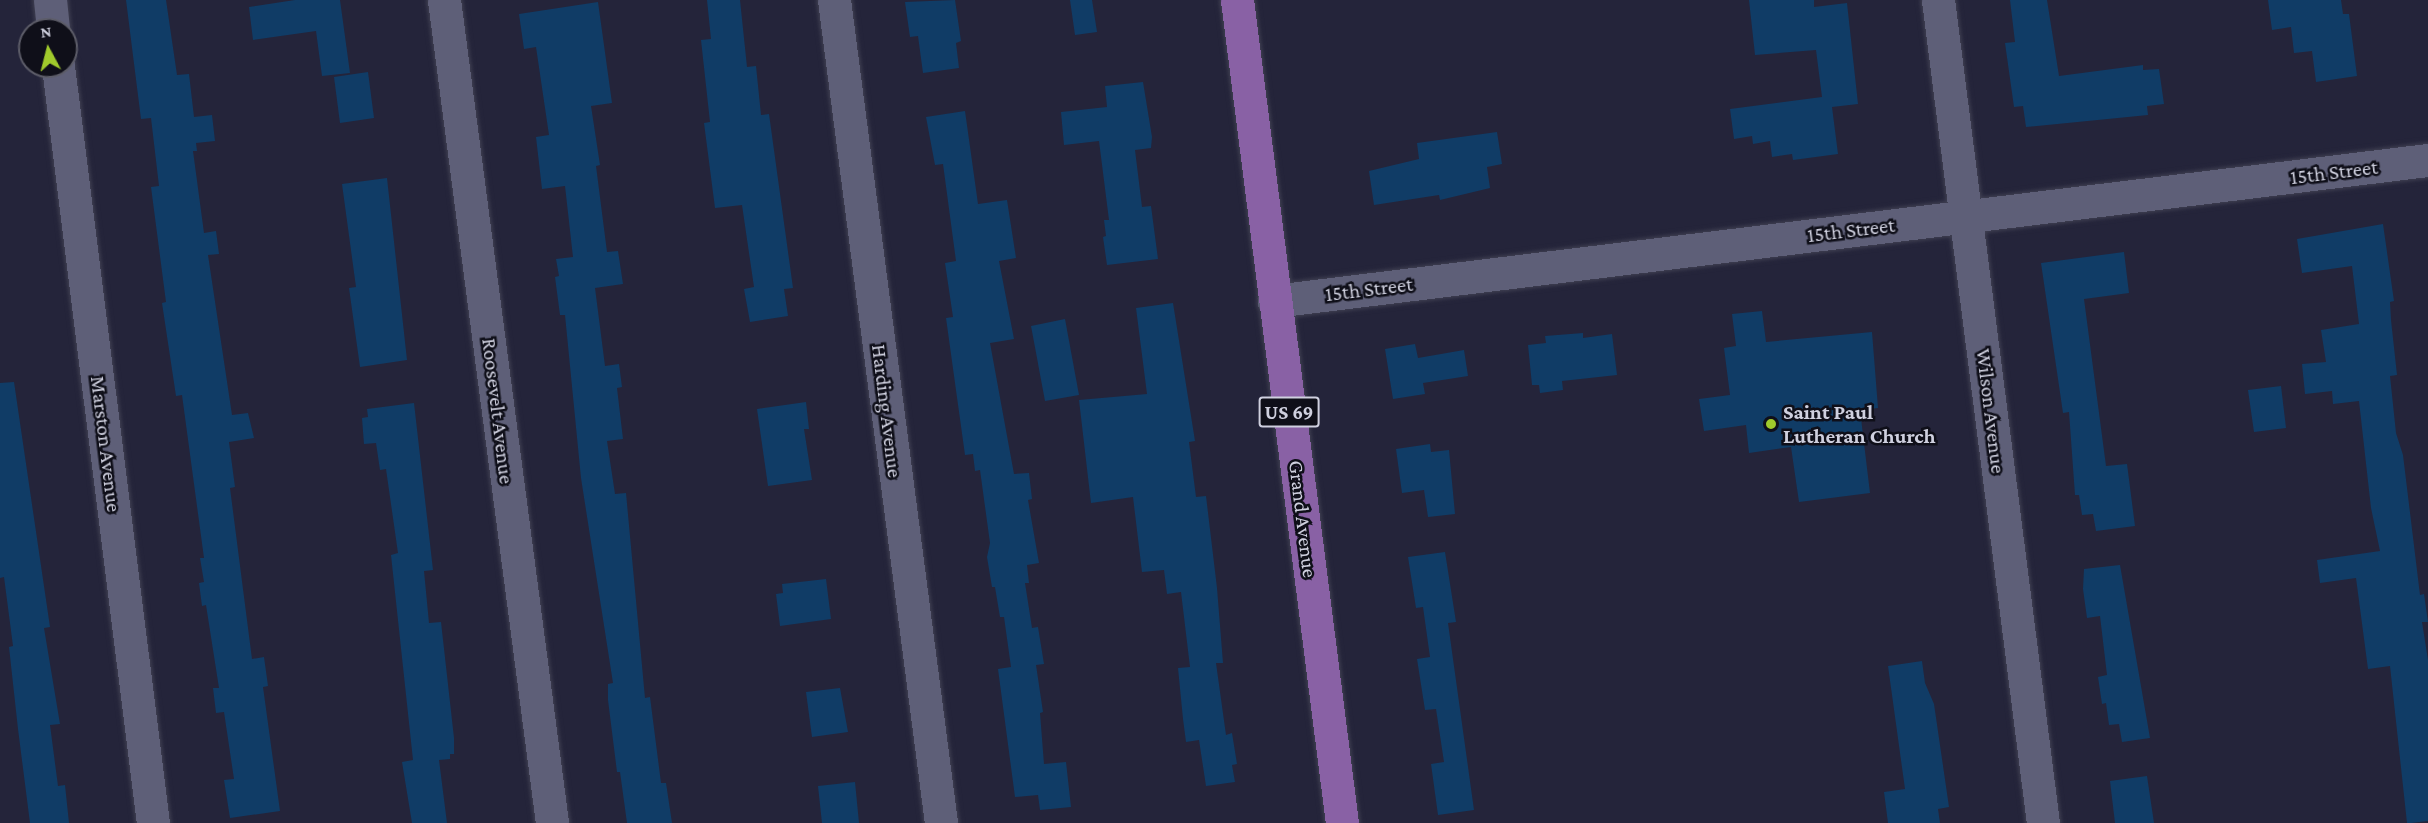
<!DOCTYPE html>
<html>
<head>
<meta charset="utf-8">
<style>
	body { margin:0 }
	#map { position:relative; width:2428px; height:823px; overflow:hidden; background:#24243a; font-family:"Crimson Pro",serif }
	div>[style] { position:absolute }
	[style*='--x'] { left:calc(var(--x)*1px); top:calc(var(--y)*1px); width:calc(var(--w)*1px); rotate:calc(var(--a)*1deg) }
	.building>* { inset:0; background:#103c66 }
	.roads { filter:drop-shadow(0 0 2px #404052) drop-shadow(0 0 2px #404052) }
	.minor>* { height:33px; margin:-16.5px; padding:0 16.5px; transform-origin:16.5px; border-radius:16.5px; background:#5e5f78 }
	.major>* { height:33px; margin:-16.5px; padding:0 16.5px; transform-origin:16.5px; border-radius:16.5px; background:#8961a5 }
	.dots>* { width:16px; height:16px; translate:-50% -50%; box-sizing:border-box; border:3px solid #0f0f19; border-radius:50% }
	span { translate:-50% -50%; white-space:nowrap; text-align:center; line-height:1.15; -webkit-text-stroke:5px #0f0f19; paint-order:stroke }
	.shield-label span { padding:2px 4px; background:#0f0f19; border:2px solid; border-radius:4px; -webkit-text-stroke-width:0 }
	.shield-label { font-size:20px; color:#cfd0df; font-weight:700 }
	.street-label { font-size:21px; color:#cfd0df }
	.poi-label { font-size:21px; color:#cfd0df; font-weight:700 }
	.left { translate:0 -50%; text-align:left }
	.north { position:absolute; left:18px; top:18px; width:60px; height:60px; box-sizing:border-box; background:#0f0f19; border:2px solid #5c5c68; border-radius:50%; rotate:353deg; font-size:16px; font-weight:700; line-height:24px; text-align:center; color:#cfd0df }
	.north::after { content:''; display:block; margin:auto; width:21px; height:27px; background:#a0ca2c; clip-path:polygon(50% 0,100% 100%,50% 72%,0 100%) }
</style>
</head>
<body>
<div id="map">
	<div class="building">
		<div style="clip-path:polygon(126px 0,166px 0,177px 75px,189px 74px,194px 117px,212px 115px,215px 141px,196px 143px,197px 151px,193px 151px,204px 233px,216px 231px,219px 254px,208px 255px,232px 415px,248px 413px,254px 438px,229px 442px,235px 487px,230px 488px,252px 659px,264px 657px,268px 686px,263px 687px,280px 811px,230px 818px,224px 780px,234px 779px,224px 712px,216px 713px,213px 688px,219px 688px,206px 605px,202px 606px,199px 583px,204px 582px,200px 558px,204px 558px,182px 395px,176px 396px,162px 303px,166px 302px,151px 187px,159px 186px,151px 118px,141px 119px)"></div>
		<div style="clip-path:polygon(295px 0,340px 0,350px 73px,322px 76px,316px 31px,253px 40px,249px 7px)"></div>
		<div style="clip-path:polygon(707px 0,740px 0,747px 67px,756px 66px,761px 115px,769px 114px,793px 288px,784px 289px,788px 316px,750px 322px,744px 289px,754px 287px,742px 205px,715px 208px,704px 123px,710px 122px,701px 40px,711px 39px)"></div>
		<div style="clip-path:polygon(955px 0,961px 41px,956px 43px,959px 68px,923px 73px,918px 36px,910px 37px,905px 2px)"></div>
		<div style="clip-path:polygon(1070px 0,1092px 0,1097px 32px,1075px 35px)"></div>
		<div style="clip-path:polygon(1749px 0,1814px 0,1814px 7px,1847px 3px,1858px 104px,1832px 107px,1838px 154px,1793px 160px,1792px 154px,1772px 157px,1770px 141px,1753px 144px,1752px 136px,1734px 139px,1730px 109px,1822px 97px,1816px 50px,1755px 55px)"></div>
		<div style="clip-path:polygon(2010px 0,2047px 0,2059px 76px,2143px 65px,2143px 70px,2159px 69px,2164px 104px,2147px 106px,2148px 115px,2026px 127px,2023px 106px,2014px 107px,2005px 43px,2015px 42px)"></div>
		<div style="clip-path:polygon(2268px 0,2341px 0,2343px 14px,2349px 14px,2357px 76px,2316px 82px,2312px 51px,2294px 53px,2291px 27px,2272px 30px)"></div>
		<div style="clip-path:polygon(598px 2px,612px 103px,591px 106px,600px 165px,596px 166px,607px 252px,618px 251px,623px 284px,595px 288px,605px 366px,619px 364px,622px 387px,617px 388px,623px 439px,607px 441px,615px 494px,626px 493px,645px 698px,650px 697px,661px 783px,666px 783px,672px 823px,627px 823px,620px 772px,617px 772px,608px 700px,608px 684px,613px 683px,581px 478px,565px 315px,560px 315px,555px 277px,559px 276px,556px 259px,573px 257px,565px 186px,542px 189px,536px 137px,549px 135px,536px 47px,524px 49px,519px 14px)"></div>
		<div style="clip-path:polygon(368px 72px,374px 118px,340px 123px,334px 77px)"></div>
		<div style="clip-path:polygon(1143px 82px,1152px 137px,1151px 148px,1135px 150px,1142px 207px,1151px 206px,1158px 259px,1107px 265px,1103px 237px,1106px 236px,1104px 220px,1109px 220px,1099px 141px,1064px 145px,1061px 112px,1107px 107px,1105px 86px)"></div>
		<div style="clip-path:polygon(965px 111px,978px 204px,1007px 200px,1016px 258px,999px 261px,1014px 339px,990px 343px,1014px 474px,1029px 473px,1032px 499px,1028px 500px,1039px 563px,1027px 565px,1029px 583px,1025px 583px,1032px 628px,1038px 627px,1044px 664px,1036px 665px,1043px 712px,1040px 713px,1044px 764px,1066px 762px,1071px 807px,1040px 810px,1038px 795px,1015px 797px,998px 669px,1011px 667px,1004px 617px,1000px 617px,995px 587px,992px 587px,987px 557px,990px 543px,980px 470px,975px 471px,973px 454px,965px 455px,946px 318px,953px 317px,945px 263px,956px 261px,943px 164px,935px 165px,926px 117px)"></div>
		<div style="clip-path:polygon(1497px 132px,1502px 164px,1487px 167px,1490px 188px,1440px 200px,1439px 195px,1374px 205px,1369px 171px,1419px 159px,1417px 143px)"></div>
		<div style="clip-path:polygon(387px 178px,407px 360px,360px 367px,349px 288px,356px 287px,342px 184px)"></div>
		<div style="clip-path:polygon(2383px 224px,2394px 301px,2390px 302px,2391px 320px,2397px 375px,2390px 376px,2396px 433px,2403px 455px,2420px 595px,2424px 594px,2428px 622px,2422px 622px,2428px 660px,2428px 821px,2411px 823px,2407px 823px,2390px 666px,2368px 669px,2356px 578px,2320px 583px,2317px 560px,2380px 551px,2371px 508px,2359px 401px,2333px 404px,2332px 391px,2305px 394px,2302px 364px,2326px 362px,2321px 330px,2359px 324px,2352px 266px,2302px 273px,2297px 239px)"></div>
		<div style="clip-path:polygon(2124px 252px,2129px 293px,2084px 299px,2106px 466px,2127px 464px,2135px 526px,2096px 531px,2093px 514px,2082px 515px,2079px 495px,2075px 495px,2069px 412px,2063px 413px,2041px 263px)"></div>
		<div style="clip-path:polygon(1173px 303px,1195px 441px,1189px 442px,1196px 497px,1206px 496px,1217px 588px,1223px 663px,1216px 663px,1226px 735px,1232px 733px,1237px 764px,1232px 765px,1235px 782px,1206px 786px,1199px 740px,1186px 742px,1183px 719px,1178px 668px,1190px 667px,1181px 592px,1167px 594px,1164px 570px,1142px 572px,1133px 497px,1091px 503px,1079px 400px,1147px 394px,1136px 308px)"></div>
		<div style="clip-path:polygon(1762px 311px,1766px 342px,1872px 332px,1878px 408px,1860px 410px,1870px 493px,1799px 502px,1791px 447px,1749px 453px,1746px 425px,1704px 431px,1699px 399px,1730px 395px,1724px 348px,1736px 346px,1732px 314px)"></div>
		<div style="clip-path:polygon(1065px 319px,1079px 395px,1045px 401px,1031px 326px)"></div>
		<div style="clip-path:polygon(1583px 333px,1583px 338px,1612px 334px,1617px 375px,1562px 381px,1563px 390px,1540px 393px,1539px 385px,1532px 385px,1528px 345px,1546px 343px,1545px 336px)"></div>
		<div style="clip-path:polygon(1415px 344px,1418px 358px,1464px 350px,1468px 376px,1423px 383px,1425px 394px,1393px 399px,1385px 349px)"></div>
		<div style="clip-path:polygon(14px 382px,50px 627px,44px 628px,60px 724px,50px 725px,58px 786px,65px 785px,69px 823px,30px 823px,18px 729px,9px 647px,13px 646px,4px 577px,0 578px,0 383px)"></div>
		<div style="clip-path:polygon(2281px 386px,2286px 428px,2254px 432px,2248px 390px)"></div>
		<div style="clip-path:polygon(806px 402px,809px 429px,804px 429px,812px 480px,768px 486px,757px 409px)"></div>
		<div style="clip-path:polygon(414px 403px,433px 570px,424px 571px,429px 623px,441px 622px,454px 738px,454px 754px,450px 754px,450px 759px,439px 760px,447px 823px,412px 823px,402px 762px,413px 760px,391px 555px,398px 553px,386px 469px,380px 470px,376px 443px,364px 444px,362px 418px,368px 417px,367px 409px)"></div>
		<div style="clip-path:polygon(1430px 444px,1431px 452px,1449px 450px,1455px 514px,1428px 517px,1424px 490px,1402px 493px,1396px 449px)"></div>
		<div style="clip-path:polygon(1445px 552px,1456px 622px,1448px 623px,1474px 810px,1438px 815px,1431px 764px,1444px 762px,1436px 709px,1425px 710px,1417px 659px,1430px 657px,1423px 607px,1416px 608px,1408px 557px)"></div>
		<div style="clip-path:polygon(2120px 565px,2150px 738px,2122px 742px,2119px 724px,2109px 725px,2106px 703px,2102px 704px,2098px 677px,2107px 675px,2100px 616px,2087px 618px,2083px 589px,2084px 569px)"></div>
		<div style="clip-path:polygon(826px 579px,831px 619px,780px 626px,776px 594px,783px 593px,782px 584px)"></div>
		<div style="clip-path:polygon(1922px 661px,1925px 683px,1934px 704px,1949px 807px,1938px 809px,1940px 823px,1888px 823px,1884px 792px,1905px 789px,1888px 666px)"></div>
		<div style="clip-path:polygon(840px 688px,848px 732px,812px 737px,806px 692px)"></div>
		<div style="clip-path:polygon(2147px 776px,2154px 823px,2115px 823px,2110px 781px)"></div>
		<div style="clip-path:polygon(855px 782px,859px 823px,822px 823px,818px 786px)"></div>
	</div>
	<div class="roads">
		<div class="minor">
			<div style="--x:50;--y:0;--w:30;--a:84"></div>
			<div style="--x:444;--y:0;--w:830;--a:82.52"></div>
			<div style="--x:834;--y:0;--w:830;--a:82.59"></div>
			<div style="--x:1938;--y:0;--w:830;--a:82.73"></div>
			<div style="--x:58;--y:66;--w:763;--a:82.85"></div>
			<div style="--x:1274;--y:301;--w:1163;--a:-6.97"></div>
		</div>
		<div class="major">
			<div style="--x:1237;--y:0;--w:830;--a:82.73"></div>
		</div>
	</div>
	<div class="dots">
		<div style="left:1771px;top:424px;background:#a0ca2c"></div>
	</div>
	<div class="shield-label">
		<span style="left:1289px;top:412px">US 69</span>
	</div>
	<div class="street-label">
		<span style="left:2334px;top:172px;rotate:-7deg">15th Street</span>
		<span style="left:1851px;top:230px;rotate:-7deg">15th Street</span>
		<span style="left:1369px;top:289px;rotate:-7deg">15th Street</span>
		<span style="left:498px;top:411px;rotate:83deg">Roosevelt Avenue</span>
		<span style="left:887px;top:411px;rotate:83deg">Harding Avenue</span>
		<span style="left:1991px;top:411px;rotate:83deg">Wilson Avenue</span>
		<span style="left:106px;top:444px;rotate:83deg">Marston Avenue</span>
		<span style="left:1303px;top:519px;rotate:83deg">Grand Avenue</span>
	</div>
	<div class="poi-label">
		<span class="left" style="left:1783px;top:424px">Saint Paul<br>Lutheran Church</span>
	</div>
	<div class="north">N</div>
</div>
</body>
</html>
